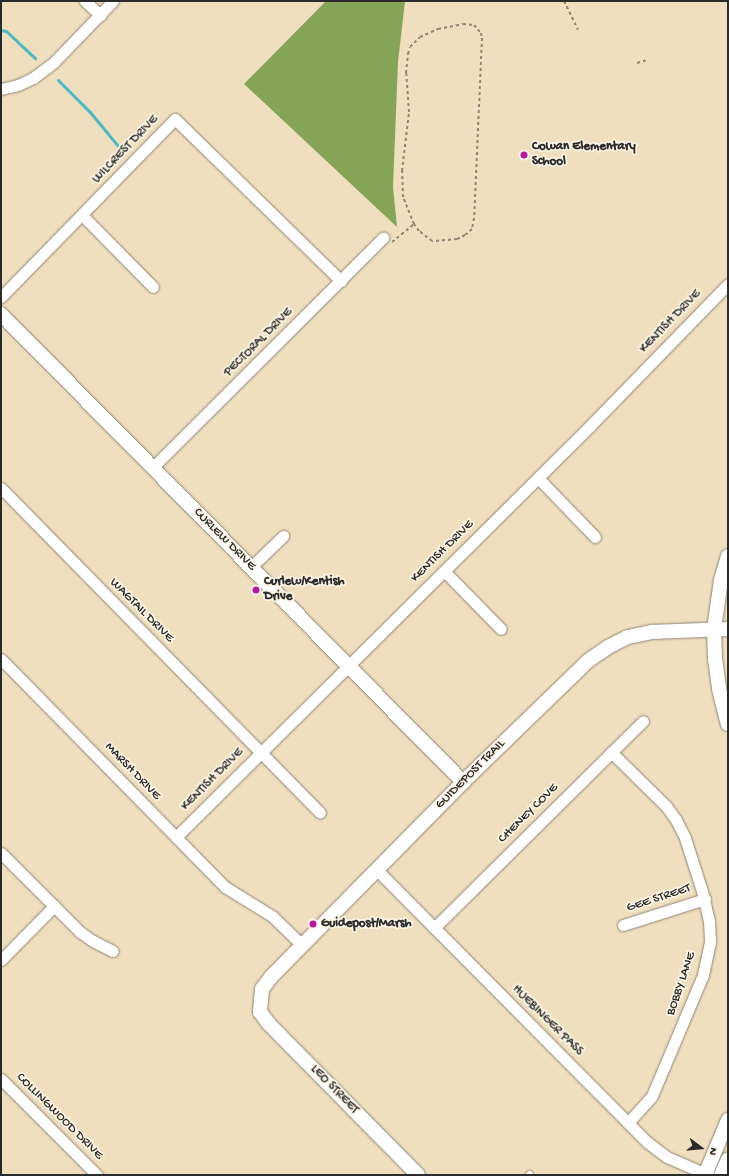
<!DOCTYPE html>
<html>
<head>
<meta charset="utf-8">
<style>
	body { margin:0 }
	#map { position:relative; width:729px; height:1176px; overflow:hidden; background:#f0dfbe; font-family:"Gochi Hand",sans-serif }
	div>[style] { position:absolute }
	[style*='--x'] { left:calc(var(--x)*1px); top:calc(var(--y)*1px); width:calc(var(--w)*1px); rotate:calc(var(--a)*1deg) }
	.forest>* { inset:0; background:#86a458 }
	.stream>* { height:3px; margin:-1.5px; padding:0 1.5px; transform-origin:1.5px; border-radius:1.5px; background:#4cbac4 }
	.path>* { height:2px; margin-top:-1px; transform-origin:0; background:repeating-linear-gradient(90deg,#8e8574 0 3px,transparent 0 6px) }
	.roads { filter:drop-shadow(0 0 1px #8e8574) drop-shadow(0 0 1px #8e8574) }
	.service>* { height:5.5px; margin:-2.75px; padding:0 2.75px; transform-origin:2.75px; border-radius:2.75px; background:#fff }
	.minor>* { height:11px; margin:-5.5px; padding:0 5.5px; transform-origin:5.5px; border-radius:5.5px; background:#fff }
	.tertiary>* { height:14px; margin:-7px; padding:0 7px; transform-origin:7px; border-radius:7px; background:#fff }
	.dots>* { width:11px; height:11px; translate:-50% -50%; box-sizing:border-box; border:2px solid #fcf5e5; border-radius:50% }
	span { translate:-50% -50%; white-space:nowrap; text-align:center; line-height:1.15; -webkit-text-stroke:3.5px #fcf5e5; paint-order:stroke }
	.poi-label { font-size:13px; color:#2b2b2b; font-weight:700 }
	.left { translate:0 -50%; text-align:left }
	.street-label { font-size:13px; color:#2b2b2b }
	.frame { position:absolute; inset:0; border:2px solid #2b2b2b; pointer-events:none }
	.north { position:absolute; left:681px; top:1128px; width:40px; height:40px; -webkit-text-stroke:3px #fcf5e5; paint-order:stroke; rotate:106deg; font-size:11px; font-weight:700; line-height:16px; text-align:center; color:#2b2b2b }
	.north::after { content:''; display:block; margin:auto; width:14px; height:18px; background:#2b2b2b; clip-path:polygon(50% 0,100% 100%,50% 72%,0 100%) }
</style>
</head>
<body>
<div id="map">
	<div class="forest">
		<div style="clip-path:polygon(326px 1px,405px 1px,398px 62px,393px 187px,397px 227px,244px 84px)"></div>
	</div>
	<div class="stream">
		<div style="--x:1;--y:30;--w:5;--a:11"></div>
		<div style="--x:6;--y:31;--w:40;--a:43"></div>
		<div style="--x:58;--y:80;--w:45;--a:45"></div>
		<div style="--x:90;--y:112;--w:52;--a:50.5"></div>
	</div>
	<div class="path">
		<div style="--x:564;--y:1;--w:32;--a:64"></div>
		<div style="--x:463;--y:24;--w:11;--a:5"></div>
		<div style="--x:474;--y:25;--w:11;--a:49"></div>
		<div style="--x:481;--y:33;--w:5;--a:79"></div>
		<div style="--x:482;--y:38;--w:180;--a:92.5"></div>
		<div style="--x:474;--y:218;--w:11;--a:100"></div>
		<div style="--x:472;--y:229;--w:9;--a:139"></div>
		<div style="--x:465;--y:235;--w:9;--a:153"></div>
		<div style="--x:457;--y:239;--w:25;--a:175"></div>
		<div style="--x:432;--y:241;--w:16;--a:-142"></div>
		<div style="--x:419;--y:231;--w:9;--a:-126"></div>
		<div style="--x:414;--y:224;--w:29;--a:-112"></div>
		<div style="--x:403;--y:197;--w:26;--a:-92"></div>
		<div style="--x:402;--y:171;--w:59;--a:-83.2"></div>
		<div style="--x:409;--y:112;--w:39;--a:-94"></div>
		<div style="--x:406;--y:73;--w:19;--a:-84"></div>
		<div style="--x:408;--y:54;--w:7;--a:-74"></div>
		<div style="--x:410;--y:47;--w:14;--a:-45"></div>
		<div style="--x:420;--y:37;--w:20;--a:-24"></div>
		<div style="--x:438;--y:29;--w:25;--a:-11"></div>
		<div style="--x:637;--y:63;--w:10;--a:-17"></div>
		<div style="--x:392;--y:242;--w:28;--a:-39"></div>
	</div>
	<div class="roads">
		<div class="service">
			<div style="--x:529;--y:1175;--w:1;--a:-45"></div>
		</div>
		<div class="minor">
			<div style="--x:85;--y:1;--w:21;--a:43"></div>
			<div style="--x:1;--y:89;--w:17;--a:-13"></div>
			<div style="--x:18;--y:85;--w:17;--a:-25"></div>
			<div style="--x:33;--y:78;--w:26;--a:-37"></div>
			<div style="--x:54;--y:62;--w:85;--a:-46"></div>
			<div style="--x:82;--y:215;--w:101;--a:45.4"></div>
			<div style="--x:1;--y:297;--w:249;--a:-45.7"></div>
			<div style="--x:175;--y:119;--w:232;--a:44.3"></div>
			<div style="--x:153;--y:467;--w:325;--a:-44.9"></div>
			<div style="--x:538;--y:478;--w:82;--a:46"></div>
			<div style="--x:1;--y:488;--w:455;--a:45.5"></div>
			<div style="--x:251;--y:567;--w:45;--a:-44.1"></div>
			<div style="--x:444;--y:571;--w:81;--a:45.5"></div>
			<div style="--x:1;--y:659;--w:320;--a:45.5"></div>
			<div style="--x:225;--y:887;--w:55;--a:31.7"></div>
			<div style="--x:272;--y:916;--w:42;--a:44"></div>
			<div style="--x:611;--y:752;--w:77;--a:44.5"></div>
			<div style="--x:666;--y:806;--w:17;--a:54"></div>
			<div style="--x:676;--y:820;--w:20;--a:63"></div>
			<div style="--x:685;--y:838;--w:56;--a:72.2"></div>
			<div style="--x:702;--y:891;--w:31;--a:77"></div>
			<div style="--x:709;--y:921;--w:21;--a:87"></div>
			<div style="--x:710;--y:942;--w:34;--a:102"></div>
			<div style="--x:703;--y:975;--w:131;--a:112.9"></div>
			<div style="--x:652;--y:1096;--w:36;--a:132"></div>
			<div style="--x:176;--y:837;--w:582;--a:-44.79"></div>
			<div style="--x:589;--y:427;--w:199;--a:-45.8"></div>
			<div style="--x:1;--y:853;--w:112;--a:45"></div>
			<div style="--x:80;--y:932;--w:16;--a:35"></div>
			<div style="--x:93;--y:941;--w:22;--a:27"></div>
			<div style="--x:377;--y:870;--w:383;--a:45.2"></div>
			<div style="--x:647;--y:1142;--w:25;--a:37"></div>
			<div style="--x:667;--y:1157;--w:45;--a:23.7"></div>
			<div style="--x:623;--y:925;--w:86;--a:-17.6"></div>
			<div style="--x:434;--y:928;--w:294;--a:-44.7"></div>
			<div style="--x:1;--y:960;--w:76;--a:-45.5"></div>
			<div style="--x:1;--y:1079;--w:136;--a:45"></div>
		</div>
		<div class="tertiary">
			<div style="--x:1;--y:314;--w:658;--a:45.37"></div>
			<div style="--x:728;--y:556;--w:25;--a:106"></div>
			<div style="--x:721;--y:580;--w:49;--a:98.1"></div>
			<div style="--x:714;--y:629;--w:30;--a:88"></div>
			<div style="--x:715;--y:659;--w:30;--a:82"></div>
			<div style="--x:719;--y:689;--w:36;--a:76"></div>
			<div style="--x:418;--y:1175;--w:212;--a:-134.6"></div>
			<div style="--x:269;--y:1024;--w:15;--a:-127"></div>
			<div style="--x:260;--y:1012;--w:23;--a:-85"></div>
			<div style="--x:262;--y:989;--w:15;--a:-53"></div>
			<div style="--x:271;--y:977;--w:274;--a:-45.4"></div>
			<div style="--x:463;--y:782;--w:175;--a:-44.1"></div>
			<div style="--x:589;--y:660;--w:23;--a:-34"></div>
			<div style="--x:608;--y:647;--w:22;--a:-27"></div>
			<div style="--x:628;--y:637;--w:25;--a:-12"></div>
			<div style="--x:652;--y:632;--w:76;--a:-2.3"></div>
			<div style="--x:705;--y:1175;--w:60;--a:-67.3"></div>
			<div style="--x:721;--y:1175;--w:17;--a:-66"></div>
		</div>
	</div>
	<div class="dots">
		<div style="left:524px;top:155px;background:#b5179e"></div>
		<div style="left:256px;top:590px;background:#b5179e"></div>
		<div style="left:313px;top:924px;background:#b5179e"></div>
	</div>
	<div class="poi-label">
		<span class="left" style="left:532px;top:155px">Cowan Elementary<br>School</span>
		<span class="left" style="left:264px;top:590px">Curlew/Kentish<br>Drive</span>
		<span class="left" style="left:321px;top:924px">Guidepost/Marsh</span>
	</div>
	<div class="street-label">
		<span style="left:126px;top:150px;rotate:-46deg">WILCREST DRIVE</span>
		<span style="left:671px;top:322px;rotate:-46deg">KENTISH DRIVE</span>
		<span style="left:259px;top:343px;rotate:-45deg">PECTORAL DRIVE</span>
		<span style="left:224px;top:540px;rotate:45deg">CURLEW DRIVE</span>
		<span style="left:443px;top:552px;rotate:-45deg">KENTISH DRIVE</span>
		<span style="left:141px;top:611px;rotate:45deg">WAGTAIL DRIVE</span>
		<span style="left:132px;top:772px;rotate:46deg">MARSH DRIVE</span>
		<span style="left:471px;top:775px;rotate:-45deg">GUIDEPOST TRAIL</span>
		<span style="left:213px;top:780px;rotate:-45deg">KENTISH DRIVE</span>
		<span style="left:529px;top:814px;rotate:-45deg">CHENEY COVE</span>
		<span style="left:659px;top:899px;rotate:-18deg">GEE STREET</span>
		<span style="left:682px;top:984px;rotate:-71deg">BOBBY LANE</span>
		<span style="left:547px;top:1021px;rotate:45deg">HUEBINGER PASS</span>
		<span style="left:334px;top:1090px;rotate:46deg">LEO STREET</span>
		<span style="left:59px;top:1117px;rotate:45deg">COLLINGWOOD DRIVE</span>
	</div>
	<div class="frame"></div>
	<div class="north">N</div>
</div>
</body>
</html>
